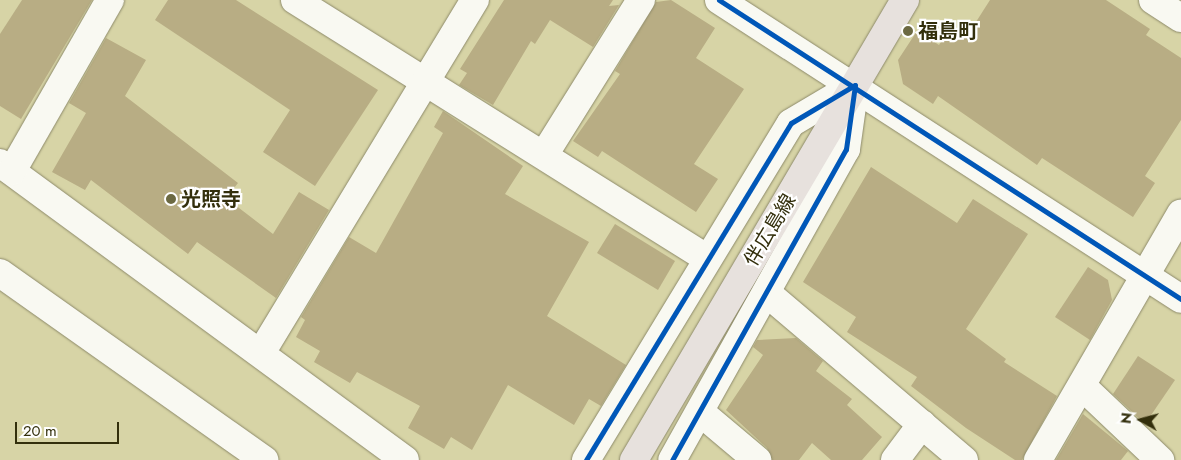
<!DOCTYPE html>
<html>
<head>
<meta charset="utf-8">
<style>
	body { margin:0 }
	#map { position:relative; width:1181px; height:460px; overflow:hidden; background:#d7d4a6; font-family:Jost,"Noto Sans JP",sans-serif }
	div>[style] { position:absolute }
	[style*='--x'] { left:calc(var(--x)*1px); top:calc(var(--y)*1px); width:calc(var(--w)*1px); rotate:calc(var(--a)*1deg) }
	.building>* { inset:0; background:#b8ad84 }
	.roads { filter:drop-shadow(0 0 1px #8d8a6a) drop-shadow(0 0 1px #8d8a6a) }
	.minor>* { height:28px; margin:-14px; padding:0 14px; transform-origin:14px; border-radius:14px; background:#f9f9f2 }
	.major>* { height:28px; margin:-14px; padding:0 14px; transform-origin:14px; border-radius:14px; background:#e7e1dd }
	.cycleway>* { height:5px; margin:-2.5px; padding:0 2.5px; transform-origin:2.5px; border-radius:2.5px; background:#0057b8 }
	.dots>* { width:14px; height:14px; translate:-50% -50%; box-sizing:border-box; border:2px solid #fff; border-radius:50% }
	span { translate:-50% -50%; white-space:nowrap; text-align:center; line-height:1.15; -webkit-text-stroke:4.5px #fff; paint-order:stroke }
	.poi-label { font-size:20px; color:#332f0c; font-weight:700 }
	.left { translate:0 -50%; text-align:left }
	.street-label { font-size:20px; color:#332f0c }
	.north { position:absolute; left:1116px; top:395px; width:50px; height:50px; -webkit-text-stroke:4px #fff; paint-order:stroke; rotate:277deg; font-size:14px; font-weight:700; line-height:20px; text-align:center; color:#332f0c }
	.north::after { content:''; display:block; margin:auto; width:18px; height:22px; background:#332f0c; clip-path:polygon(50% 0,100% 100%,50% 72%,0 100%) }
	.scale { position:absolute; left:15px; top:422px; width:104px; height:22px; box-sizing:border-box; border:2px solid #332f0c; border-top:0; padding-left:6px; font-size:15px; line-height:18px; white-space:nowrap; color:#332f0c; -webkit-text-stroke:4px #fff; paint-order:stroke }
</style>
</head>
<body>
<div id="map">
	<div class="building">
		<div style="clip-path:polygon(22px 0,92px 0,21px 119px,0 106px,0 34px)"></div>
		<div style="clip-path:polygon(168px 0,236px 0,378px 90px,315px 186px,263px 152px,290px 110px,155px 20px)"></div>
		<div style="clip-path:polygon(504px 0,613px 0,609px 6px,619px 5px,593px 47px,550px 20px,535px 44px,531px 41px,493px 105px,459px 85px,467px 73px,460px 69px)"></div>
		<div style="clip-path:polygon(671px 0,715px 28px,696px 58px,744px 89px,694px 164px,718px 179px,696px 212px,602px 151px,598px 157px,573px 141px,620px 74px,615px 71px,656px 2px)"></div>
		<div style="clip-path:polygon(990px 0,1106px 0,1150px 29px,1146px 35px,1181px 58px,1181px 120px,1145px 176px,1155px 183px,1133px 217px,1042px 158px,1037px 165px,938px 96px,933px 104px,903px 84px,898px 60px,917px 31px,939px 45px,952px 26px,967px 36px)"></div>
		<div style="clip-path:polygon(106px 38px,146px 60px,125px 96px,238px 183px,226px 198px,273px 234px,299px 192px,329px 210px,276px 298px,197px 242px,188px 254px,91px 180px,85px 190px,52px 172px,86px 113px,69px 103px)"></div>
		<div style="clip-path:polygon(443px 111px,523px 166px,505px 194px,589px 242px,547px 316px,626px 365px,601px 406px,589px 399px,574px 425px,508px 385px,472px 450px,451px 437px,444px 449px,408px 428px,420px 406px,357px 372px,350px 383px,314px 362px,320px 351px,296px 337px,305px 320px,301px 317px,349px 237px,376px 253px,443px 133px,434px 127px)"></div>
		<div style="clip-path:polygon(871px 167px,957px 223px,973px 199px,1028px 234px,966px 329px,1006px 359px,1004px 362px,1057px 396px,1022px 460px,1015px 460px,966px 428px,911px 386px,917px 377px,847px 332px,856px 317px,803px 282px)"></div>
		<div style="clip-path:polygon(615px 224px,675px 261px,658px 290px,597px 253px)"></div>
		<div style="clip-path:polygon(1088px 267px,1108px 280px,1112px 300px,1090px 340px,1055px 317px)"></div>
		<div style="clip-path:polygon(796px 338px,823px 361px,816px 371px,852px 399px,847px 405px,882px 437px,862px 460px,831px 460px,812px 443px,799px 460px,772px 460px,767px 448px,726px 410px,763px 355px,753px 347px,757px 340px)"></div>
		<div style="clip-path:polygon(1138px 356px,1175px 380px,1145px 424px,1113px 394px)"></div>
		<div style="clip-path:polygon(1083px 414px,1128px 451px,1121px 460px,1056px 460px)"></div>
	</div>
	<div class="roads">
		<div class="minor">
			<div style="--x:295;--y:0;--w:486;--a:32.1"></div>
			<div style="--x:719;--y:0;--w:550;--a:32.91"></div>
			<div style="--x:1153;--y:0;--w:33;--a:33"></div>
			<div style="--x:544;--y:155;--w:183;--a:-58"></div>
			<div style="--x:0;--y:163;--w:502;--a:36.25"></div>
			<div style="--x:12;--y:171;--w:197;--a:-60.2"></div>
			<div style="--x:0;--y:273;--w:324;--a:35.3"></div>
			<div style="--x:768;--y:294;--w:257;--a:40.3"></div>
			<div style="--x:261;--y:353;--w:413;--a:-58.8"></div>
			<div style="--x:1082;--y:386;--w:108;--a:43.5"></div>
			<div style="--x:700;--y:412;--w:75;--a:40.1"></div>
			<div style="--x:586;--y:460;--w:394;--a:-58.7"></div>
			<div style="--x:791;--y:123;--w:74;--a:-30.7"></div>
			<div style="--x:855;--y:85;--w:65;--a:98"></div>
			<div style="--x:846;--y:149;--w:356;--a:119.2"></div>
			<div style="--x:895;--y:460;--w:45;--a:-53.1"></div>
			<div style="--x:1038;--y:460;--w:285;--a:-59.9"></div>
		</div>
		<div class="major">
			<div style="--x:634;--y:460;--w:534;--a:-59.5"></div>
		</div>
	</div>
	<div class="cycleway">
		<div style="--x:719;--y:0;--w:550;--a:32.91"></div>
		<div style="--x:586;--y:460;--w:394;--a:-58.7"></div>
		<div style="--x:791;--y:123;--w:74;--a:-30.7"></div>
		<div style="--x:855;--y:85;--w:65;--a:98"></div>
		<div style="--x:846;--y:149;--w:356;--a:119.2"></div>
	</div>
	<div class="dots">
		<div style="left:908px;top:31px;background:#6c6942"></div>
		<div style="left:171px;top:199px;background:#6c6942"></div>
	</div>
	<div class="poi-label">
		<span class="left" style="left:918px;top:31px">福島町</span>
		<span class="left" style="left:181px;top:199px">光照寺</span>
	</div>
	<div class="street-label">
		<span style="left:770px;top:230px;rotate:-59deg">伴広島線</span>
	</div>
	<div class="north">N</div>
	<div class="scale">20 m</div>
</div>
</body>
</html>
